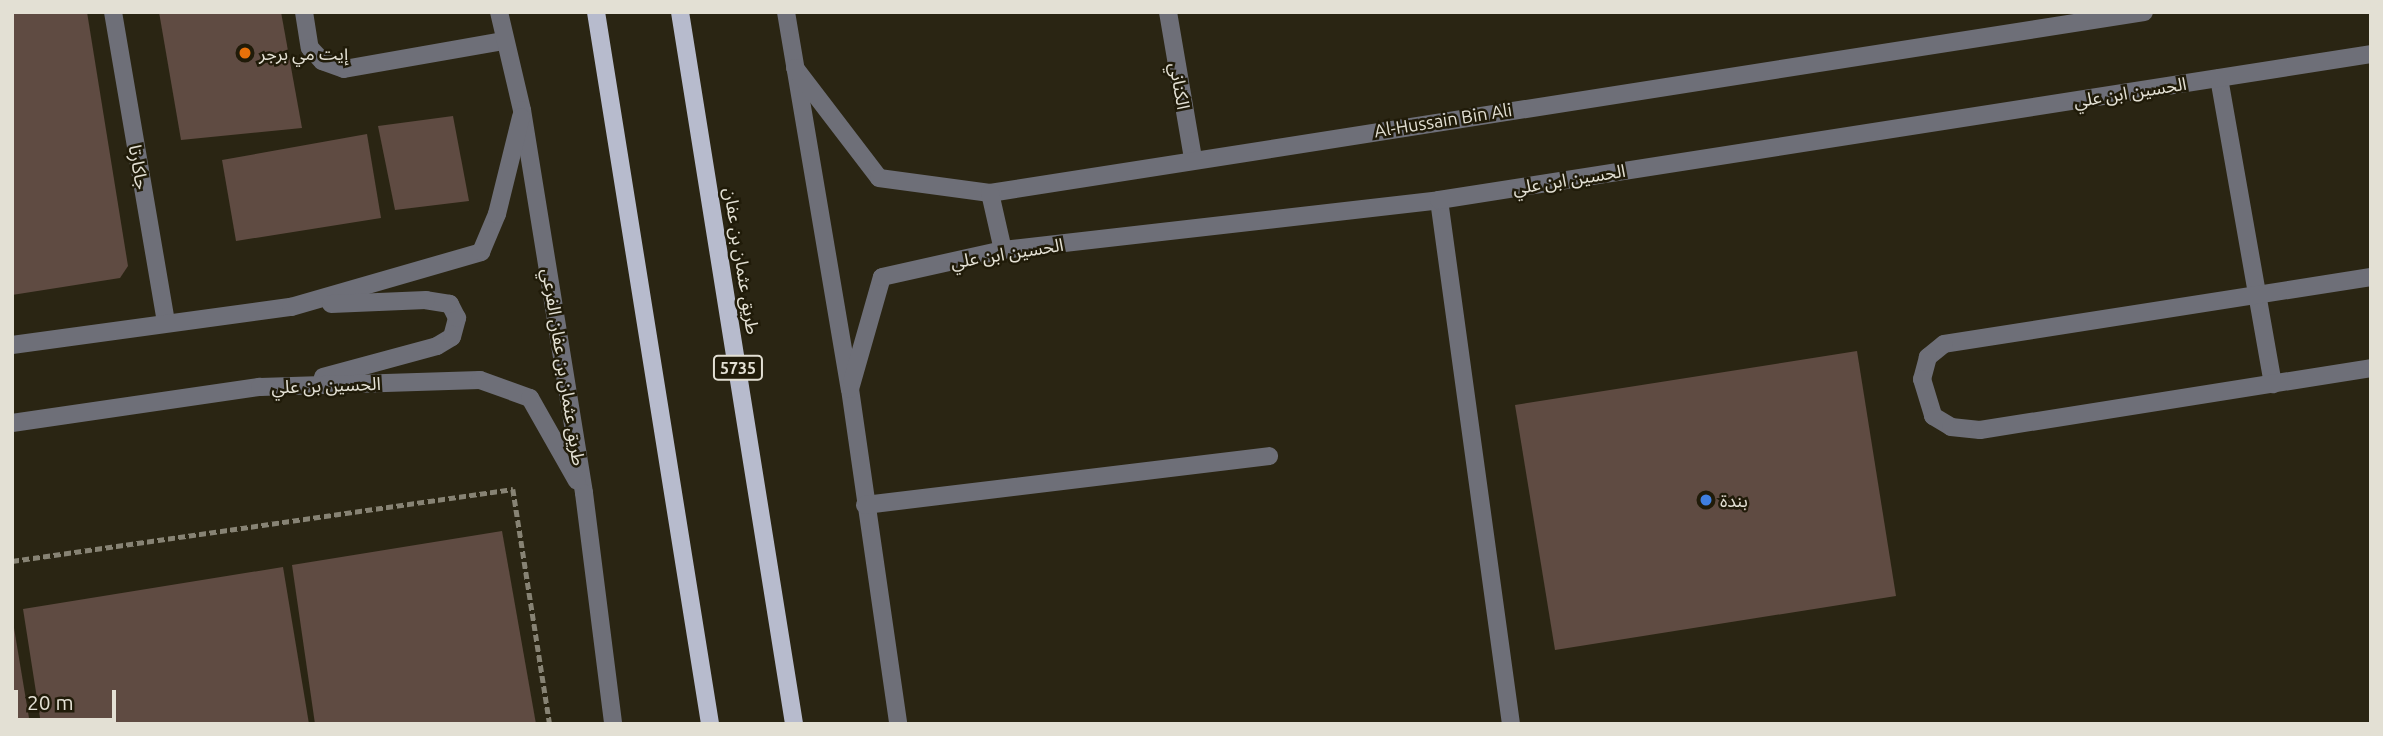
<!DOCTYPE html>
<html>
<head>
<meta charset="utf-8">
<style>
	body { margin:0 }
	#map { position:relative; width:2383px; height:736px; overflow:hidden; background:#2a2513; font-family:Ubuntu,"Noto Sans Arabic",sans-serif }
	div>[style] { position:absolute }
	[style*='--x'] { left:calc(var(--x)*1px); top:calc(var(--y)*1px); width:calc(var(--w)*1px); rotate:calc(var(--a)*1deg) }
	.building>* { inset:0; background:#5f4b42 }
	.path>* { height:4.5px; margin-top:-2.25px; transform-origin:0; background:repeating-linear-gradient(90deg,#878374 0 7px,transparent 0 10.5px) }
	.minor>* { height:18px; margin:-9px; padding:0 9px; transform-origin:9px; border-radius:9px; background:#6e6f78 }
	.major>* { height:18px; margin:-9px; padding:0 9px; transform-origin:9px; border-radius:9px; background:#b7bbcd }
	.dots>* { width:19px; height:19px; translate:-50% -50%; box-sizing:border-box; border:4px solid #201b09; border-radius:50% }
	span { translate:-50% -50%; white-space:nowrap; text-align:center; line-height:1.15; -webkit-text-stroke:5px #201b09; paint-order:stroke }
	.shield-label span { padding:2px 5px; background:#201b09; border:2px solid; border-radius:5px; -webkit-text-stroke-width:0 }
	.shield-label { font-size:16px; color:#e3e0d4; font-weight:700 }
	.poi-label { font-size:18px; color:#e3e0d4 }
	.left { translate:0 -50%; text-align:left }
	.street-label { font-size:18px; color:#e3e0d4 }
	.frame { position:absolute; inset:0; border:14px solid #e3e0d4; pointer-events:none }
	.scale { position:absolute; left:14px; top:690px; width:102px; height:32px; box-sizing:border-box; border:4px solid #e3e0d4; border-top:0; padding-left:9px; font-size:21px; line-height:24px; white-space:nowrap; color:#e3e0d4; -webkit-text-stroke:5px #201b09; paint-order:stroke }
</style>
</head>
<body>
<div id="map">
	<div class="building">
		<div style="clip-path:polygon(12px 12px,87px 12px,128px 266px,120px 278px,12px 295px)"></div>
		<div style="clip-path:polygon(159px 12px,281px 12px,302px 128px,181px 140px)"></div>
		<div style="clip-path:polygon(453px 116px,469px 201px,395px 210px,378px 126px)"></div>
		<div style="clip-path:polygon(367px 134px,381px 218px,236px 241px,222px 160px)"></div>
		<div style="clip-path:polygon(1857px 351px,1896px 596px,1555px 650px,1515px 405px)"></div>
		<div style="clip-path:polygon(502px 531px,536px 724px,315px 724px,292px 565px)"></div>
		<div style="clip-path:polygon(283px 567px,309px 724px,41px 724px,23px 609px)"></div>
		<div style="clip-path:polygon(14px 628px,30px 724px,12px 724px)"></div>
	</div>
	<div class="path">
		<div style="--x:12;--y:561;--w:506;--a:-8.18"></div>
		<div style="--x:513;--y:489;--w:238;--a:81.1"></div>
	</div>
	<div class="minor">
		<div style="--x:113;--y:12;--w:315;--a:80.3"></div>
		<div style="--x:304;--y:12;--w:36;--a:81"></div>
		<div style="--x:310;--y:48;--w:18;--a:47"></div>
		<div style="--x:322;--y:61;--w:23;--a:20"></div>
		<div style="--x:344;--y:69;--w:161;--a:-10"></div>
		<div style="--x:499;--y:12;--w:101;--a:76.8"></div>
		<div style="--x:522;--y:110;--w:388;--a:80.8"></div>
		<div style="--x:584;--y:493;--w:233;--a:82.8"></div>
		<div style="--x:786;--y:12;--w:382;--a:80.4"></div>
		<div style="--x:850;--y:389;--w:338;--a:81.8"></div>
		<div style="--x:1168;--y:12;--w:149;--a:80.3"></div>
		<div style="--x:795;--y:68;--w:138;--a:52.6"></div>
		<div style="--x:879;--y:178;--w:112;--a:7.7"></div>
		<div style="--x:990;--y:193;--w:1168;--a:-8.91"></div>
		<div style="--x:2219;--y:78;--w:311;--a:80"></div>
		<div style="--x:990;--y:193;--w:58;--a:77.2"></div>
		<div style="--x:1439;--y:200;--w:529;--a:82.18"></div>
		<div style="--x:2371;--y:277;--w:432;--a:171.1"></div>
		<div style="--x:1944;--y:344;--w:21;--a:141"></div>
		<div style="--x:1928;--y:357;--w:23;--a:105"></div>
		<div style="--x:1922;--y:379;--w:39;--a:73"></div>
		<div style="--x:1933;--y:416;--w:21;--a:31"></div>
		<div style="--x:1951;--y:427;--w:29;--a:6"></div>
		<div style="--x:1980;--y:430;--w:396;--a:-9"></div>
		<div style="--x:12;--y:345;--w:282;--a:-7.8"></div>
		<div style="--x:291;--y:307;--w:198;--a:-16.1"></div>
		<div style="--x:481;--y:252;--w:41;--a:-67.2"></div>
		<div style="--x:497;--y:214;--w:100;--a:-76.1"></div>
		<div style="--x:323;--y:377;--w:118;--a:-15.2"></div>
		<div style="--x:437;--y:346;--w:17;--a:-31"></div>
		<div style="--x:452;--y:337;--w:20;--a:-75"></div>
		<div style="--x:457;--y:318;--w:16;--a:-117"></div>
		<div style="--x:450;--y:304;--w:24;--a:-171"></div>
		<div style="--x:426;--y:300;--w:95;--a:177.6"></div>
		<div style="--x:850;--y:389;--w:116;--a:-74.1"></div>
		<div style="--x:882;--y:277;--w:124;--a:-12.6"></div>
		<div style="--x:1003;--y:250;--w:439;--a:-6.5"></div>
		<div style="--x:1439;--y:200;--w:943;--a:-8.9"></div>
		<div style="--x:12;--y:423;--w:251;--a:-8.3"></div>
		<div style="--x:260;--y:387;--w:220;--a:-1.8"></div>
		<div style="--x:480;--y:380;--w:53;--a:19.8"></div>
		<div style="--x:530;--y:398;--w:95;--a:60.5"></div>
		<div style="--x:865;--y:505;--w:407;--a:-6.9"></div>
	</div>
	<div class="major">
		<div style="--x:596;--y:12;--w:721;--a:80.9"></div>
		<div style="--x:680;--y:12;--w:721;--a:80.9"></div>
	</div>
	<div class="dots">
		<div style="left:245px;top:53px;background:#e8710a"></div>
		<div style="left:1706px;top:500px;background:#3f7fe0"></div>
	</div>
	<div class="shield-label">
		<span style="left:738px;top:368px">5735</span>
	</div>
	<div class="poi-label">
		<span class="left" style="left:259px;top:53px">إيت مي برجر</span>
		<span class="left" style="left:1720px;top:500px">بندة</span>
	</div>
	<div class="street-label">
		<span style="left:1180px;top:86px;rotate:80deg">الكناني</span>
		<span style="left:2130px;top:92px;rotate:-9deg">الحسين ابن علي</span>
		<span style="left:1443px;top:120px;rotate:-9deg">Al-Hussain Bin Ali</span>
		<span style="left:139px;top:167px;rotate:80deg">جاكارتا</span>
		<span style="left:1569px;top:179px;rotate:-9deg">الحسين ابن علي</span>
		<span style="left:1007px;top:253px;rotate:-9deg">الحسين ابن علي</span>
		<span style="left:742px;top:261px;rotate:81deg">طريق عثمان بن عفان</span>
		<span style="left:564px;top:367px;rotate:81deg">طريق عثمان بن عفان الفرعي</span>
		<span style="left:326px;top:385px;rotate:-2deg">الحسين بن علي</span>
	</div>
	<div class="frame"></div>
	<div class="scale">20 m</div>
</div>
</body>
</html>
